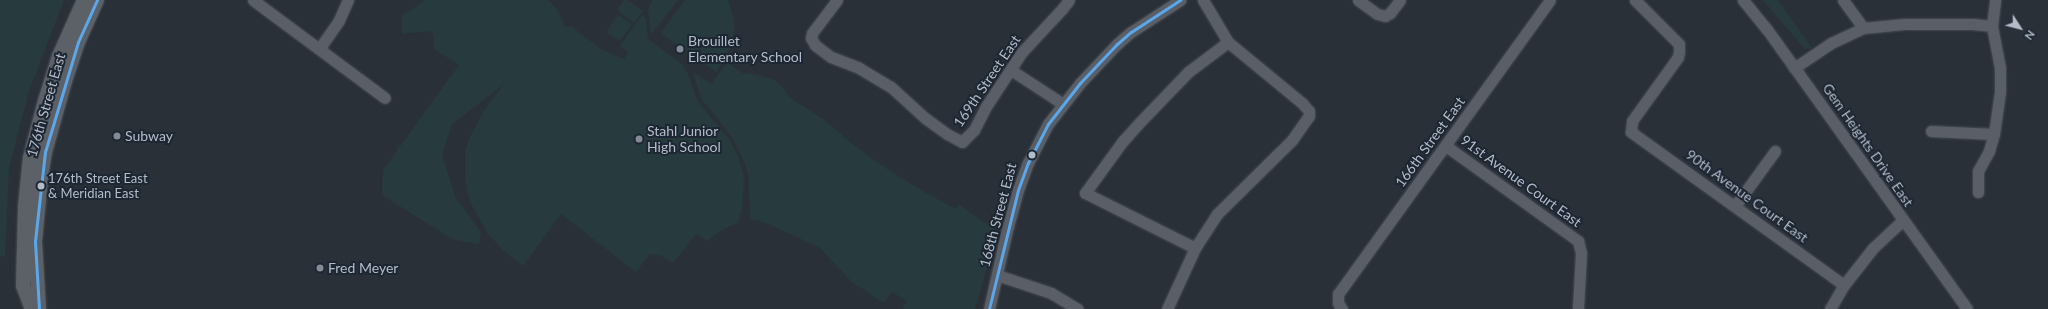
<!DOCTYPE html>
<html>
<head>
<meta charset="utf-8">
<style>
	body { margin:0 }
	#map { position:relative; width:2048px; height:309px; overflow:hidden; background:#2a3038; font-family:Lato,sans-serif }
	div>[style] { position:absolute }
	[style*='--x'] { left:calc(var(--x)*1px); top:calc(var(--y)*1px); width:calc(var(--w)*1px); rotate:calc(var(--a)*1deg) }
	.green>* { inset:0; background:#273a3e }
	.roads { filter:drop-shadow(0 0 1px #484c53) drop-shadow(0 0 1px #484c53) }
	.minor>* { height:11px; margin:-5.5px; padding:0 5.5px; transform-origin:5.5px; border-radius:5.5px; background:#5a5e66 }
	.major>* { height:14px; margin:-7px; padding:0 7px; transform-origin:7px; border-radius:7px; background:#5c6168 }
	.bus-1>* { height:3px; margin:-1.5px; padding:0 1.5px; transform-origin:1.5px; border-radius:1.5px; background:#5aa8eb }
	.dots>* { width:11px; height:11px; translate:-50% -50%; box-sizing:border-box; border:2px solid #1d2633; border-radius:50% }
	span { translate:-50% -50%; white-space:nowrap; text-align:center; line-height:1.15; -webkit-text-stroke:4px #1d2633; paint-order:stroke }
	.bus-label { font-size:13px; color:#b4bcc9 }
	.left { translate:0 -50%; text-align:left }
	.poi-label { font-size:14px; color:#b4bcc9 }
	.street-label { font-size:14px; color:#b4bcc9 }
	.north { position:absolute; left:2000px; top:8px; width:40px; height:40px; -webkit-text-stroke:3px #1d2633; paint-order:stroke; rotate:126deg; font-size:11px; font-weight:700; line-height:16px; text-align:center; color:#b4bcc9 }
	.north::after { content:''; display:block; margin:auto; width:14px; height:18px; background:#b4bcc9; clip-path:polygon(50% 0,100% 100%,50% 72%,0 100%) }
</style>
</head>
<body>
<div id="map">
	<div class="green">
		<div style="clip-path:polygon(0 0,64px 0,29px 91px,9px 168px,5px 257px,0 256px)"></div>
		<div style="clip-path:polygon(425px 0,548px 0,557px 9px,565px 27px,571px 26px,601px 49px,624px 59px,628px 52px,620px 46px,643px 14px,646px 20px,648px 39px,683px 65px,688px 74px,698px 102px,729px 139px,738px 156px,744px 176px,742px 208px,738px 223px,725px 228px,707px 241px,696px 234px,673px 263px,662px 256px,650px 254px,636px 272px,561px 214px,523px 266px,503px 250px,488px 234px,470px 202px,465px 179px,465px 153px,469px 139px,483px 112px,504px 84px,452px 124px,442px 154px,455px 196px,481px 232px,479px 244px,454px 240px,382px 195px,383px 170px,459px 65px,434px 49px,433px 34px,428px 31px,402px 34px,402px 16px)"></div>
		<div style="clip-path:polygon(624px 0,627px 0,643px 11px,634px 23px,617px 10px)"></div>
		<div style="clip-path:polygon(653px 0,678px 0,651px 35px,648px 9px)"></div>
		<div style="clip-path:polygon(685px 0,728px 0,734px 20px,734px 33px,727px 55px,716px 72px,663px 35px,662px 31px)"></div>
		<div style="clip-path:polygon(1763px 0,1778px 0,1812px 48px,1805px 49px)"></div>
		<div style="clip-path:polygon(618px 15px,632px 24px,620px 41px,606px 32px)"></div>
		<div style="clip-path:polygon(727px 63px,744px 74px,749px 73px,773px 79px,782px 86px,789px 97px,823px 119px,854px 145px,887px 169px,921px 190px,956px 209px,958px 204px,997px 231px,975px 309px,902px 309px,907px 301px,892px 292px,884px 303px,852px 282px,820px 248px,771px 225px,755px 219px,752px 220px,750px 216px,748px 173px,744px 161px,732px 137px,701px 98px,693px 72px,711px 84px)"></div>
	</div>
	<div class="roads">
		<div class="minor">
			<div style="--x:253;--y:0;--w:164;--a:36.6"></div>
			<div style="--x:837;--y:0;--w:41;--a:127.1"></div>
			<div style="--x:812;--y:33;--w:5;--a:101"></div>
			<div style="--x:811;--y:38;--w:8;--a:60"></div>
			<div style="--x:815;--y:45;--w:20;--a:37"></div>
			<div style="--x:831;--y:57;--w:30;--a:21"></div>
			<div style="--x:859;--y:68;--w:37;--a:31"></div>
			<div style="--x:891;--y:87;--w:46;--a:42.4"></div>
			<div style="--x:925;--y:118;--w:27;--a:36"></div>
			<div style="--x:947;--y:134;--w:17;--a:28"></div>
			<div style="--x:962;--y:142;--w:17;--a:-45"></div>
			<div style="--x:974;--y:130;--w:28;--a:-63"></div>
			<div style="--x:987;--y:105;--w:64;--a:-56.6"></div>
			<div style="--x:1022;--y:52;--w:59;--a:-47.1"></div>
			<div style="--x:1062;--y:9;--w:11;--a:-52"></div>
			<div style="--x:1358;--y:0;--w:24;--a:36"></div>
			<div style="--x:1377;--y:14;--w:8;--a:14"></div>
			<div style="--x:1385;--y:16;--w:6;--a:-31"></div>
			<div style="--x:1390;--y:13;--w:16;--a:-52"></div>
			<div style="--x:1635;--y:0;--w:62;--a:45"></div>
			<div style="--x:1679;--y:44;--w:8;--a:90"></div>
			<div style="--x:1679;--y:52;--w:5;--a:101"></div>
			<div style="--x:1678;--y:57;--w:79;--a:125.7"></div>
			<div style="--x:1632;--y:121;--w:11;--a:95"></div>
			<div style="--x:1631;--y:132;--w:262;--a:35.7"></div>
			<div style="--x:1743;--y:0;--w:36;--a:51"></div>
			<div style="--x:1766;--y:28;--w:345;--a:54.4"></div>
			<div style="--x:1843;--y:0;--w:34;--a:54"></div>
			<div style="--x:319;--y:49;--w:35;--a:-55"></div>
			<div style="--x:339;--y:20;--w:22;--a:-66"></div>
			<div style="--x:1794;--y:68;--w:45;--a:-34"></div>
			<div style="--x:1831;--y:43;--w:35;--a:-25"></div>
			<div style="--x:1863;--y:28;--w:41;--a:-5.6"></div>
			<div style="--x:1904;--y:24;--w:69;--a:0"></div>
			<div style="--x:1973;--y:24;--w:19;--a:6"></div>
			<div style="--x:1011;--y:70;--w:62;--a:33.2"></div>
			<div style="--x:1931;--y:131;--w:63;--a:2.7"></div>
			<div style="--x:1446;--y:146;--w:163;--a:35.7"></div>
			<div style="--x:1578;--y:241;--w:12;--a:76"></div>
			<div style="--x:1581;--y:253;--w:56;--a:93.1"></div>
			<div style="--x:1978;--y:192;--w:21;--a:-90"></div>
			<div style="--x:1978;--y:171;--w:23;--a:-61"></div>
			<div style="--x:1989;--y:151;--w:18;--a:-74"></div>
			<div style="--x:1994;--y:134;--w:42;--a:-81.9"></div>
			<div style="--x:2000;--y:92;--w:24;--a:-90"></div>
			<div style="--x:2000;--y:68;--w:43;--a:-100.8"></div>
			<div style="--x:1992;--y:26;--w:26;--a:-83"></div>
			<div style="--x:1735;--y:206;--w:68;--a:-54"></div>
			<div style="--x:1195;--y:248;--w:123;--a:-153.4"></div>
			<div style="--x:1085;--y:193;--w:63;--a:-54"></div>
			<div style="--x:1122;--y:142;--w:25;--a:-48"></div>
			<div style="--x:1139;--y:123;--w:71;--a:-46.1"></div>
			<div style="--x:1188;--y:72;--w:50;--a:-36.9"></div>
			<div style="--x:997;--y:275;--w:57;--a:18.4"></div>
			<div style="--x:1051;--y:293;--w:31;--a:31"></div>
			<div style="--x:989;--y:309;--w:77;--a:-77.2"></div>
			<div style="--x:1006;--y:234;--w:46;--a:-74.7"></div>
			<div style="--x:1018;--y:190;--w:29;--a:-70"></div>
			<div style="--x:1028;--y:163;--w:44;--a:-62.9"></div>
			<div style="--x:1048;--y:124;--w:52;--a:-52"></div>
			<div style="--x:1080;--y:83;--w:54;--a:-46.5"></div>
			<div style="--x:1117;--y:44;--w:18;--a:-41"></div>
			<div style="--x:1131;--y:32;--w:59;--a:-33.1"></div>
			<div style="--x:1167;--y:309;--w:67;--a:-65.3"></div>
			<div style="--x:1195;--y:248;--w:40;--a:-57.1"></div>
			<div style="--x:1217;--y:214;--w:105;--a:-44.6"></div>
			<div style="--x:1292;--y:140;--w:29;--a:-55"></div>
			<div style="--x:1309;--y:116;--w:5;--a:-90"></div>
			<div style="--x:1309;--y:111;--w:11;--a:-131"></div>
			<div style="--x:1302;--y:103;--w:96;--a:-140.5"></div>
			<div style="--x:1228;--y:42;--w:49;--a:-120.8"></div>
			<div style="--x:1342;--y:309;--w:7;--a:-124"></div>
			<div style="--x:1338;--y:303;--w:9;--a:-90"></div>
			<div style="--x:1338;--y:294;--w:362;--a:-54.2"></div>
			<div style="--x:1830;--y:309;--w:28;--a:-60"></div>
			<div style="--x:1844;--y:285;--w:47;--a:-51.9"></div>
			<div style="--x:1873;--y:248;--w:41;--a:-43"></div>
		</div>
		<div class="major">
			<div style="--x:32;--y:309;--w:25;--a:-111"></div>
			<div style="--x:23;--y:286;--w:79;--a:-88.5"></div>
			<div style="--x:25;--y:207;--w:49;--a:-84.2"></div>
			<div style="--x:30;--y:158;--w:59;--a:-75.3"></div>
			<div style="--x:45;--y:101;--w:47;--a:-72.7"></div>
			<div style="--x:59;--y:56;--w:61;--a:-65.9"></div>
			<div style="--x:39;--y:309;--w:68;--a:-93.4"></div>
			<div style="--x:35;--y:241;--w:64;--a:-84.6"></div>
			<div style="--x:41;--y:177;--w:25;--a:-81"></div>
			<div style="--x:45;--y:152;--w:74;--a:-74.3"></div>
			<div style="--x:65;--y:81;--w:41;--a:-71.6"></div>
			<div style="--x:78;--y:42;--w:46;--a:-65.7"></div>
		</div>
	</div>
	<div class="bus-1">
		<div style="--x:39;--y:309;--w:68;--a:-93.4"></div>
		<div style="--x:35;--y:241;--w:90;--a:-83.6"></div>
		<div style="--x:45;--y:152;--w:115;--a:-73.3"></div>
		<div style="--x:78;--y:42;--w:46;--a:-65.7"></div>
		<div style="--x:989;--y:309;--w:122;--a:-76.3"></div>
		<div style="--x:1018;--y:190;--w:29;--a:-70"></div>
		<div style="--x:1028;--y:163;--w:44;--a:-62.9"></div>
		<div style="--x:1048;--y:124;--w:52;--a:-52"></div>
		<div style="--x:1080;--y:83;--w:54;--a:-46.5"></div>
		<div style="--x:1117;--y:44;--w:18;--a:-41"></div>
		<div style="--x:1131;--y:32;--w:59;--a:-33.1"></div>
	</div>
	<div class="dots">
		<div style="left:680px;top:49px;background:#848b96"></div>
		<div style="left:117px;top:136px;background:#848b96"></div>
		<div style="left:639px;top:139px;background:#848b96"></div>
		<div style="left:1032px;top:155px;background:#b4bcc9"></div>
		<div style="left:41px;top:186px;background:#b4bcc9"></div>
		<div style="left:320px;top:268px;background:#848b96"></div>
	</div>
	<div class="bus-label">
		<span class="left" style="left:48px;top:186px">176th Street East<br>&amp; Meridian East</span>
	</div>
	<div class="poi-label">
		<span class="left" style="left:688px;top:49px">Brouillet<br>Elementary School</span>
		<span class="left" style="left:647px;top:139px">Stahl Junior<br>High School</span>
		<span class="left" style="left:125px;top:136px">Subway</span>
		<span class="left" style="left:328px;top:268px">Fred Meyer</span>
	</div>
	<div class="street-label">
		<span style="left:987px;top:81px;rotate:-56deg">169th Street East</span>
		<span style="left:46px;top:105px;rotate:-74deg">176th Street East</span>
		<span style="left:1430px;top:142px;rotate:-54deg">166th Street East</span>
		<span style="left:1868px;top:145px;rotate:55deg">Gem Heights Drive East</span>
		<span style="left:1521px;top:181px;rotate:36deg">91st Avenue Court East</span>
		<span style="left:1747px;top:196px;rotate:36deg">90th Avenue Court East</span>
		<span style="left:998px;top:215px;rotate:-75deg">168th Street East</span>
	</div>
	<div class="north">N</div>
</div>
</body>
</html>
